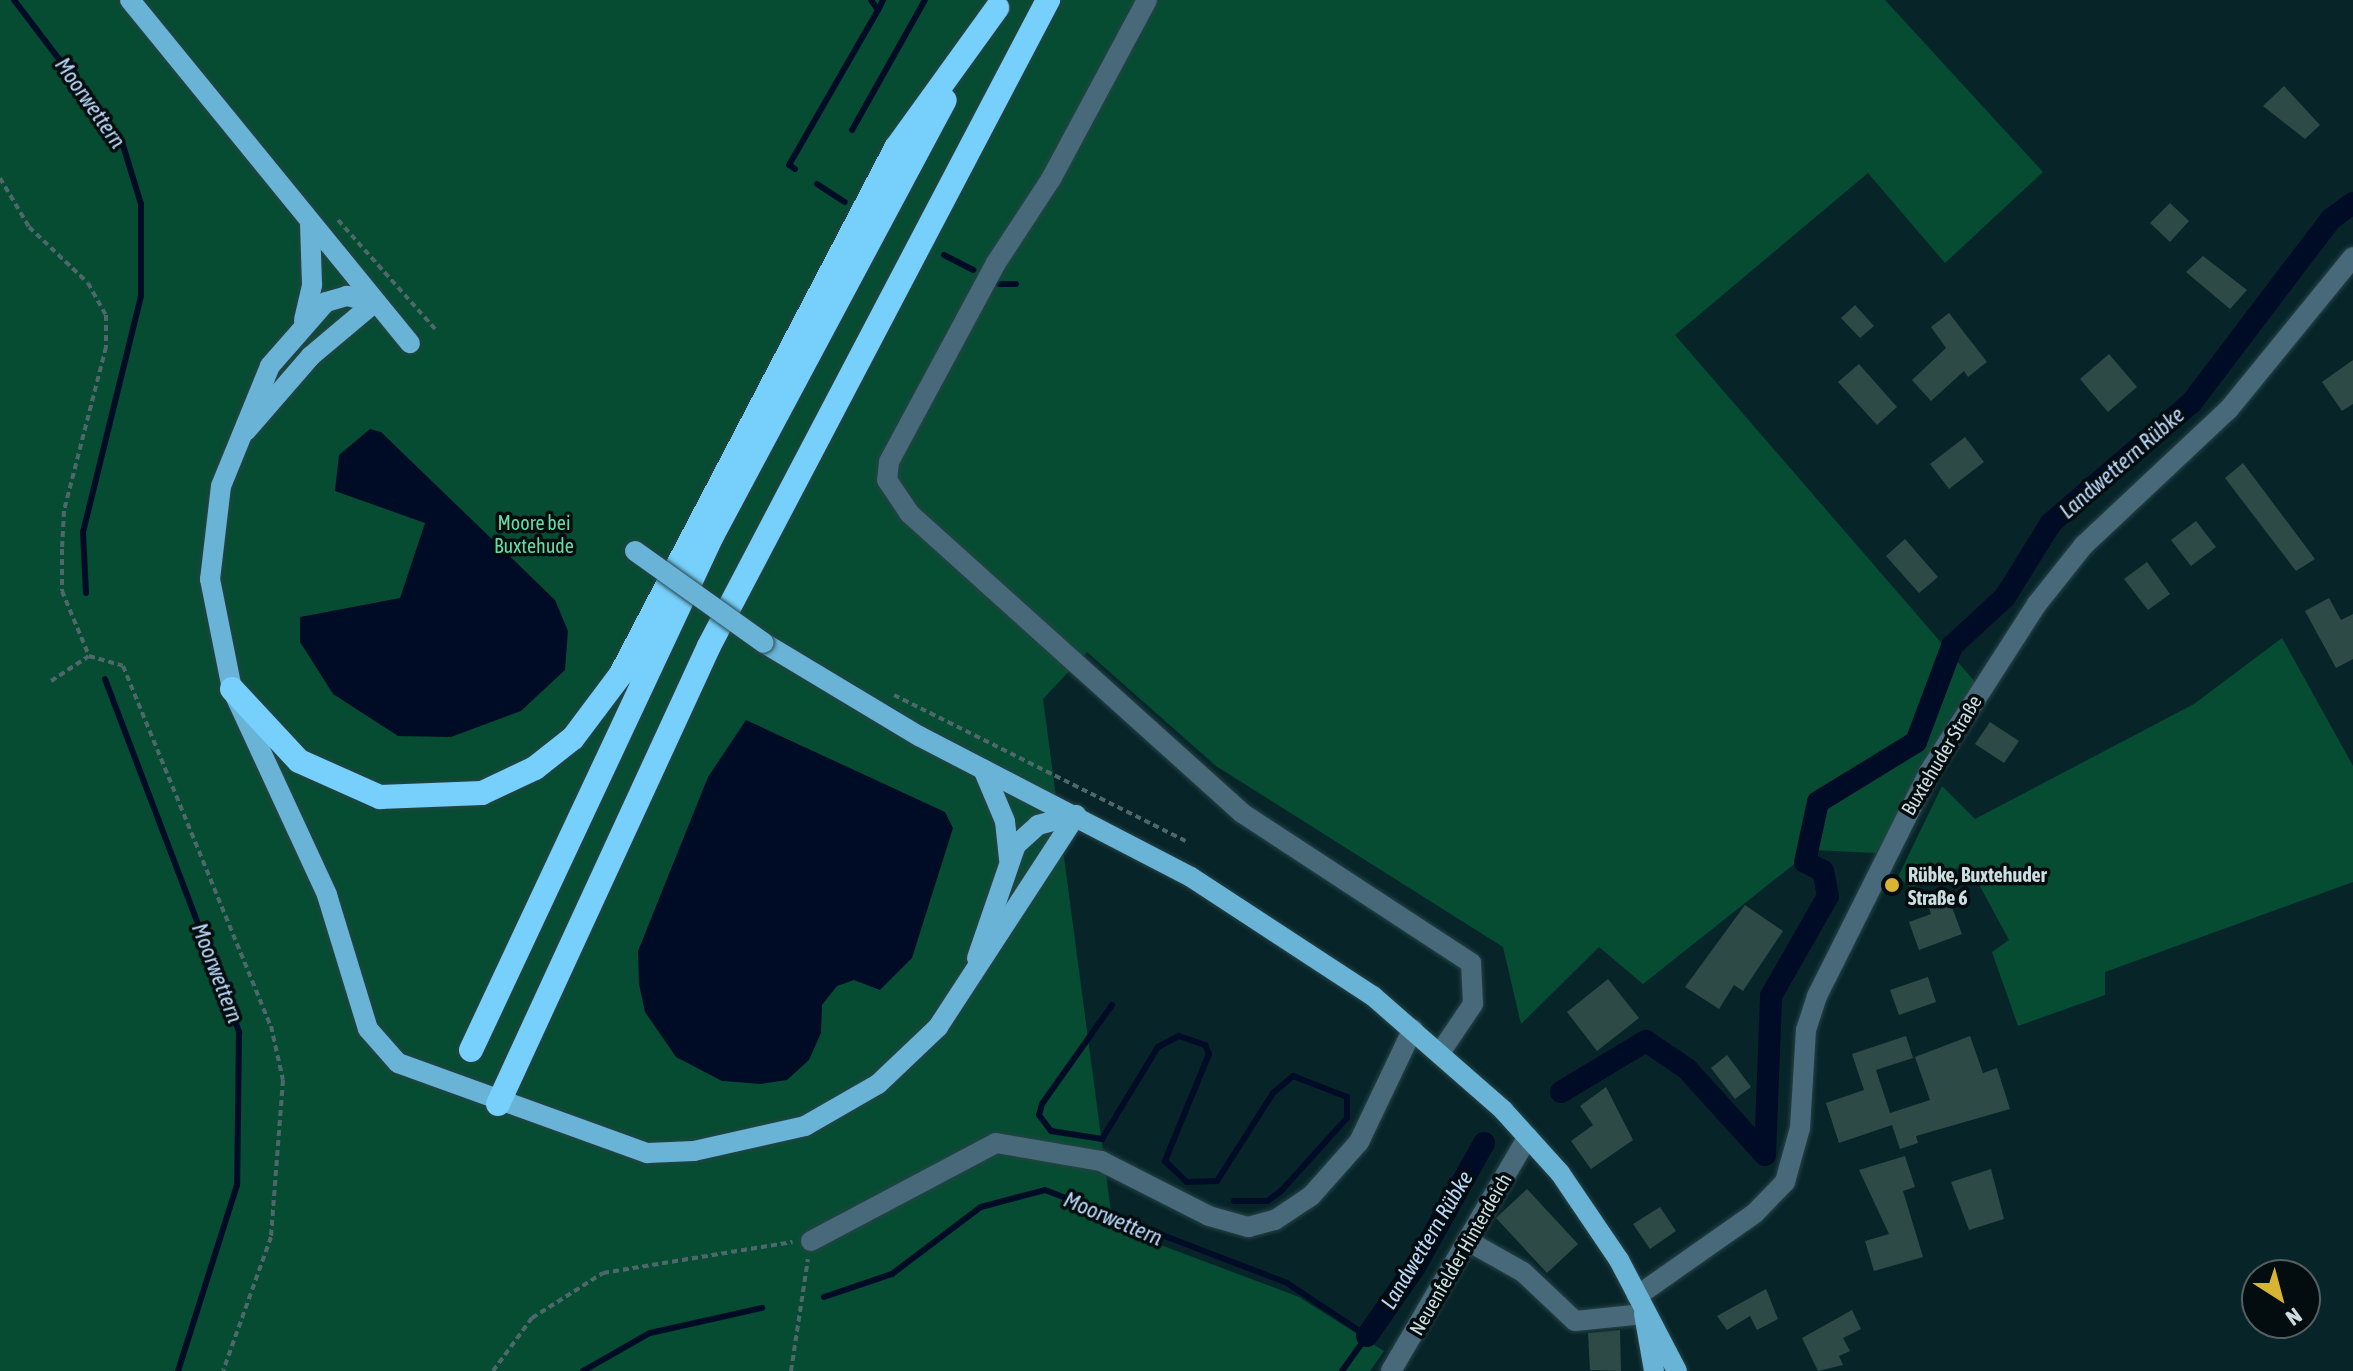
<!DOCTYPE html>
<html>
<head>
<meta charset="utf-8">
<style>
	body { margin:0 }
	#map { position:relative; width:2353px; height:1371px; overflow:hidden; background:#072529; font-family:"Asap Condensed",sans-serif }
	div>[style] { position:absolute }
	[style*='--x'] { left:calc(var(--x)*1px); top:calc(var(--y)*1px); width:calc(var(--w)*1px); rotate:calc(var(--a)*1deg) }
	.green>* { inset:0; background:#064c32 }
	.water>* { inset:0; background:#000b26 }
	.stream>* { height:6px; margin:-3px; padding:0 3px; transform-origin:3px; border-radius:3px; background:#000b26 }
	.canal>* { height:22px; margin:-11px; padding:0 11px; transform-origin:11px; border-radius:11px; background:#000b26 }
	.building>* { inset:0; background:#2d4a46 }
	.path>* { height:4px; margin-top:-2px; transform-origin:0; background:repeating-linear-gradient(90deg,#4e676a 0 6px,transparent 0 10px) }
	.roads { filter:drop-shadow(0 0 2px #274246) drop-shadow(0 0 2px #274246) }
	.minor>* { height:20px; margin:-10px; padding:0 10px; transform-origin:10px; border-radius:10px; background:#47697a }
	.major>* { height:20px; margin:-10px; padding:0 10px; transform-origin:10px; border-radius:10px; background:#69b3d6 }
	.highway>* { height:24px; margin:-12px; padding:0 12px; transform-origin:12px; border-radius:12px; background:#76d0fb }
	.bridges { filter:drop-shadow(0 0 2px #274246) drop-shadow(0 0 2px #274246) }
	.major-bridge>* { height:20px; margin:-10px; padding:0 10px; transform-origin:10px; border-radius:10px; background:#69b3d6 }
	.dots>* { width:22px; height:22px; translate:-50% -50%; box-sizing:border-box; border:4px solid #030c0e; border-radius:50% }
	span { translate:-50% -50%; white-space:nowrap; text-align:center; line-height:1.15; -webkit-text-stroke:7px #030c0e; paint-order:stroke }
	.park-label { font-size:20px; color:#64dca4 }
	.street-label { font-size:20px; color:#ccdddf }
	.poi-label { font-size:20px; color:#ccdddf; font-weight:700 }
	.left { translate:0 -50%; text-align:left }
	.water-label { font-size:22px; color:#bcd7f8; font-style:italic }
	.north { position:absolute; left:2241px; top:1259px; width:80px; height:80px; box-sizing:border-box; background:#030c0e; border:2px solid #536062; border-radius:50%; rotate:144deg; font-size:22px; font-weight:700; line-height:32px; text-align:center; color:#ccdddf }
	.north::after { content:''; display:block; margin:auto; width:28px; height:36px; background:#d9b334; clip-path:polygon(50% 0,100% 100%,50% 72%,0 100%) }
</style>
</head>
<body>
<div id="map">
	<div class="green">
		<div style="clip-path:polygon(0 0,1885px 0,2043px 172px,1945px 263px,1868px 173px,1675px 335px,1976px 683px,1876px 853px,1812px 850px,1643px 984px,1599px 947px,1521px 1024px,1503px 947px,1216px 766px,1087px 652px,1043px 699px,1113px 1227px,1299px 1297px,1384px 1351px,1370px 1371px,0 1371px)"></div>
		<div style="clip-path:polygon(2282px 638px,2353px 766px,2353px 882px,2105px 972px,2105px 995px,2018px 1026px,1992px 952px,2009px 940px,1968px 864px,1911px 888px,1898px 877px,1942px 786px,1975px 819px,2194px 704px)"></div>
	</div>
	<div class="water">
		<div style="clip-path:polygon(370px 429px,381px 432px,555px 600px,568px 631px,565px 670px,521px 711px,451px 737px,398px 736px,333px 694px,300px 642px,300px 617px,400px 598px,425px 523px,335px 491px,339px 455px)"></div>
		<div style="clip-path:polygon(746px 720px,945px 812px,953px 828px,912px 958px,880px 990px,854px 980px,837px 986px,822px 1005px,821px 1033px,809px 1060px,787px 1080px,761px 1084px,722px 1081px,676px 1057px,645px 1012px,639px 984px,638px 951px,708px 777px)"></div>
	</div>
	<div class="stream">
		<div style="--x:14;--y:0;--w:178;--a:52.7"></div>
		<div style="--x:122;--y:142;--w:65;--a:73"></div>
		<div style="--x:141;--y:204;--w:92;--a:90"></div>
		<div style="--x:141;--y:296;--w:243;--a:103.8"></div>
		<div style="--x:83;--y:532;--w:61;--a:87.2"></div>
		<div style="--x:871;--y:0;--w:12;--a:55"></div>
		<div style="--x:878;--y:10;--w:11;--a:-63"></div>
		<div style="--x:852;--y:130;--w:149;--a:-60.7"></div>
		<div style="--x:795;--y:169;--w:7;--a:-146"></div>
		<div style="--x:789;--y:165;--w:179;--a:-60.1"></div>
		<div style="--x:817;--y:184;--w:33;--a:33"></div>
		<div style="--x:944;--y:255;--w:33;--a:27"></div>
		<div style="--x:999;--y:284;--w:17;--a:0"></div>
		<div style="--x:105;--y:679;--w:378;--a:69.2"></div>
		<div style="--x:239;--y:1032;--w:153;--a:90.7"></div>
		<div style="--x:237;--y:1185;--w:195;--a:107.6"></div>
		<div style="--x:1112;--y:1005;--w:121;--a:125.3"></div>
		<div style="--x:1042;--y:1104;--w:11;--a:105"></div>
		<div style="--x:1039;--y:1115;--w:20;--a:53"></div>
		<div style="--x:1051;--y:1131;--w:52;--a:8.9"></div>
		<div style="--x:1102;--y:1139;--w:108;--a:-58.7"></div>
		<div style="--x:1158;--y:1047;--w:24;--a:-28"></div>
		<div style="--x:1179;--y:1036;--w:28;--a:19"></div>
		<div style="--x:1205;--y:1045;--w:10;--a:66"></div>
		<div style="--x:1209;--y:1054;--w:116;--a:112.4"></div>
		<div style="--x:1165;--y:1161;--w:30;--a:44"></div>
		<div style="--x:1187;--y:1182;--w:30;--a:-2"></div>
		<div style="--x:1217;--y:1181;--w:104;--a:-57.5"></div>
		<div style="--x:1273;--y:1093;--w:26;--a:-40"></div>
		<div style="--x:1293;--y:1076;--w:58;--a:21.3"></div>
		<div style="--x:1347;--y:1097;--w:21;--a:90"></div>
		<div style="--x:1347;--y:1118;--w:98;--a:132.1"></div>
		<div style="--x:1281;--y:1191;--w:17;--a:144"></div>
		<div style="--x:1267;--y:1201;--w:33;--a:180"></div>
		<div style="--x:824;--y:1297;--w:72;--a:-18.7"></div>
		<div style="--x:892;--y:1274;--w:111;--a:-37"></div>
		<div style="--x:981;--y:1207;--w:66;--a:-14.9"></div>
		<div style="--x:1045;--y:1190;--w:259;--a:21"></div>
		<div style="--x:1287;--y:1283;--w:96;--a:33.5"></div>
		<div style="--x:1367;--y:1336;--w:43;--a:125.5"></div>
		<div style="--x:583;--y:1371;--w:77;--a:-29.6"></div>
		<div style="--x:650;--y:1333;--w:115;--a:-12.6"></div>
	</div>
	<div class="canal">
		<div style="--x:1561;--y:1092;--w:99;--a:-31"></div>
		<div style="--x:1646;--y:1041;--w:50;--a:34.3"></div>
		<div style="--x:1687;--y:1069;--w:116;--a:47.8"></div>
		<div style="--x:1765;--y:1155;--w:159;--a:-87.8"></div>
		<div style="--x:1771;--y:996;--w:115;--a:-60.3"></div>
		<div style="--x:1828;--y:896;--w:25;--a:-101"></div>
		<div style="--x:1823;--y:871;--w:20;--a:-153"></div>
		<div style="--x:1805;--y:862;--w:61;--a:-77.8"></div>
		<div style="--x:1818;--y:802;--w:115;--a:-31.5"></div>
		<div style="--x:1916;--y:742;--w:103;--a:-69.4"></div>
		<div style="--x:1952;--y:646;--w:72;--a:-42.8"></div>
		<div style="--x:2005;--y:597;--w:87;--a:-58.1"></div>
		<div style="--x:2051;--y:523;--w:186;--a:-40.6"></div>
		<div style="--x:2192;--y:402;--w:230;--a:-52.8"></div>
		<div style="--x:2331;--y:219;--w:27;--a:-36"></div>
		<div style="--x:1367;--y:1336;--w:84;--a:-55.2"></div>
		<div style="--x:1415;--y:1267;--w:142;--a:-60.9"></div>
	</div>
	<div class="building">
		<div style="clip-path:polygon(2284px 86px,2320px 125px,2305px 139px,2263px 106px)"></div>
		<div style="clip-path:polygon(2170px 203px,2189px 221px,2170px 242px,2150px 223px)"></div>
		<div style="clip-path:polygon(2203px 256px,2247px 290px,2230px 309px,2186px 272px)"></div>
		<div style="clip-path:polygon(1855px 305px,1874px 326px,1860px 338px,1841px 318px)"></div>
		<div style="clip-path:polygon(1949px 313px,1987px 362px,1968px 377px,1964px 371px,1931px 401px,1912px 380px,1946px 348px,1931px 327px)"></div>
		<div style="clip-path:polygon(2109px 354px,2137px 387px,2108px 412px,2080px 379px)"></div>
		<div style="clip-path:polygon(2353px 360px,2353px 404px,2342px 411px,2322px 382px)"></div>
		<div style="clip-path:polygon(1859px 364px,1897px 407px,1877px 425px,1838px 382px)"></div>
		<div style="clip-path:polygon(1965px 437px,1984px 462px,1949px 489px,1930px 464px)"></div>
		<div style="clip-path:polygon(2243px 463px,2315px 559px,2296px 571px,2225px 478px)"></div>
		<div style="clip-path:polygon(2196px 521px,2216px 547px,2191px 566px,2171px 540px)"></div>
		<div style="clip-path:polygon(1905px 539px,1938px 577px,1919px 593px,1886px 556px)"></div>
		<div style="clip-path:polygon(2147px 562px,2170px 594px,2148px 610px,2124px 579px)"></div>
		<div style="clip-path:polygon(2329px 598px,2341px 620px,2353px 614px,2353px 659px,2336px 668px,2305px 611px)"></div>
		<div style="clip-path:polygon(1990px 722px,2019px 741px,2004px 763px,1975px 744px)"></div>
		<div style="clip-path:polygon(1947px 894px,1962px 934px,1919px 950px,1909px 922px,1931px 914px,1927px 902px)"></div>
		<div style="clip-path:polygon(1745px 905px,1783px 931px,1743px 991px,1734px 985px,1719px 1009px,1685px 987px)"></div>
		<div style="clip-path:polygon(1928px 977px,1936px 1002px,1899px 1015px,1890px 990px)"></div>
		<div style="clip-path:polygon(1608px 979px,1639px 1018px,1597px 1051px,1567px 1012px)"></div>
		<div style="clip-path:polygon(1906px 1036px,1913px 1058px,1876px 1070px,1890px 1113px,1930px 1100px,1915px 1057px,1970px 1036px,1983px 1073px,1997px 1068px,2010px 1109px,1916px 1136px,1918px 1143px,1900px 1149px,1892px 1125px,1839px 1143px,1826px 1103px,1864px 1090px,1852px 1054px)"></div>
		<div style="clip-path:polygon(1727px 1055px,1751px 1087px,1735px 1099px,1711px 1068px)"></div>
		<div style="clip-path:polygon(1606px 1087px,1633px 1140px,1591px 1169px,1571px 1141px,1593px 1125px,1580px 1106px)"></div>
		<div style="clip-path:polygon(1905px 1156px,1915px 1187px,1903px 1191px,1923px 1257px,1874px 1271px,1865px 1241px,1889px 1234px,1859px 1170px)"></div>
		<div style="clip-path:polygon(1991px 1169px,2004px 1219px,1969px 1230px,1951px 1182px)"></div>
		<div style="clip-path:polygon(1527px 1189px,1578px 1244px,1547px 1273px,1496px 1218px)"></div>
		<div style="clip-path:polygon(1660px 1207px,1676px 1231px,1650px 1249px,1633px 1224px)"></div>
		<div style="clip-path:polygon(1766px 1289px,1778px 1319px,1757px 1330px,1750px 1316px,1727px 1330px,1717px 1316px)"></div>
		<div style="clip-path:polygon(1852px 1310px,1861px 1329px,1843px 1338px,1850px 1351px,1839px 1356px,1843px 1365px,1818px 1371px,1802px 1338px)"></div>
		<div style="clip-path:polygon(1620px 1330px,1621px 1371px,1590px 1370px,1588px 1333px)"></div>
	</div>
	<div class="path">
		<div style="--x:0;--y:178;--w:57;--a:59.4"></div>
		<div style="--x:29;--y:227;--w:81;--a:43.5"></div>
		<div style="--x:88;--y:283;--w:37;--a:61"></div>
		<div style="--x:106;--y:315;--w:32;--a:90"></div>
		<div style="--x:106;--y:347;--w:169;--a:104.4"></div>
		<div style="--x:64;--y:511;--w:38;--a:93"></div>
		<div style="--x:62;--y:549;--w:42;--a:90"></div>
		<div style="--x:62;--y:591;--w:70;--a:67.4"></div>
		<div style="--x:338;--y:220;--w:146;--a:48.3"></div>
		<div style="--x:51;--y:681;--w:45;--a:-33.3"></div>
		<div style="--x:89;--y:656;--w:35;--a:16"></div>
		<div style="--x:123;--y:666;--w:389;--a:67.7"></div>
		<div style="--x:271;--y:1026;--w:55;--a:77.5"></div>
		<div style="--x:283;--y:1080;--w:157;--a:94.4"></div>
		<div style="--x:271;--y:1237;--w:142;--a:109.7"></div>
		<div style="--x:894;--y:695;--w:329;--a:26.6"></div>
		<div style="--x:493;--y:1371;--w:66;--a:-53.7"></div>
		<div style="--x:532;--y:1318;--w:84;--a:-32.4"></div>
		<div style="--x:603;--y:1273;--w:192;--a:-9.3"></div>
		<div style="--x:791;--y:1371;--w:113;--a:-81.4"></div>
	</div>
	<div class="roads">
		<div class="minor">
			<div style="--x:1147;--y:0;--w:203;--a:118.2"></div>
			<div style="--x:1051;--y:179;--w:100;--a:123.2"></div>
			<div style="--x:996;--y:263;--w:226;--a:118.3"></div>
			<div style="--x:889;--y:462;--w:18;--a:96"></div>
			<div style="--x:887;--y:480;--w:40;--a:56"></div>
			<div style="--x:909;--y:513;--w:448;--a:42"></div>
			<div style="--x:1242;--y:813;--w:274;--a:33.2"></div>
			<div style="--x:1471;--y:963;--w:41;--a:87.2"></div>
			<div style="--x:1473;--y:1004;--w:59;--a:124"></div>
			<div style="--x:811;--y:1241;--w:209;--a:-27.9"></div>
			<div style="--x:996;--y:1143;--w:107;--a:9.7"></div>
			<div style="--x:1101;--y:1161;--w:121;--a:27"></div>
			<div style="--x:1209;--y:1216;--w:41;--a:15.8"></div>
			<div style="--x:1248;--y:1227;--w:28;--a:-15"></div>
			<div style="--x:1275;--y:1220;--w:43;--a:-33.7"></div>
			<div style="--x:1311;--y:1196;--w:72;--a:-48.4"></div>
			<div style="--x:1359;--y:1142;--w:125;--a:-64.5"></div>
			<div style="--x:1468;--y:1241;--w:63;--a:29.4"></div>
			<div style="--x:1523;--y:1272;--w:71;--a:43.3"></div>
			<div style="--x:1575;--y:1321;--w:69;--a:-5.8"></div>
			<div style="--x:1637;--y:1296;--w:144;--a:-35.1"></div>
			<div style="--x:1755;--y:1213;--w:43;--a:-45.9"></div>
			<div style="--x:1785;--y:1182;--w:56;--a:-74.5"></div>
			<div style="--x:1800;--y:1128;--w:98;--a:-86.5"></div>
			<div style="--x:1806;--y:1030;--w:36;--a:-72"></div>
			<div style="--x:1817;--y:996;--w:250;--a:-63.4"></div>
			<div style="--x:1929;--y:772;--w:200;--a:-57.3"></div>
			<div style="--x:2037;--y:604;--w:75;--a:-51.5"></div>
			<div style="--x:2084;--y:545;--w:199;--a:-43.2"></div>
			<div style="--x:2229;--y:409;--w:196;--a:-50.8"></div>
			<div style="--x:1391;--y:1371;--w:271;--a:-59.7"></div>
		</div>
		<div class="major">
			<div style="--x:130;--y:0;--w:443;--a:50.8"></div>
			<div style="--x:374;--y:303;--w:28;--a:-165"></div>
			<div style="--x:347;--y:296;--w:22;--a:164"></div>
			<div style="--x:326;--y:302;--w:85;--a:131.2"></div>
			<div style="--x:270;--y:366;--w:130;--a:112.2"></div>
			<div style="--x:221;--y:486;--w:94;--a:96.7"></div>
			<div style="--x:210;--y:579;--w:112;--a:78.7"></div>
			<div style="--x:232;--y:689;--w:227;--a:65.2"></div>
			<div style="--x:327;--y:895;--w:140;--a:73"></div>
			<div style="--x:368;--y:1029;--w:45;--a:48.6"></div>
			<div style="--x:398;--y:1063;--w:265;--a:19.9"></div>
			<div style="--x:647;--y:1153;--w:47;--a:-2.4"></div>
			<div style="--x:694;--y:1151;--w:114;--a:-12.7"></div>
			<div style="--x:805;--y:1126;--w:84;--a:-29.9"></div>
			<div style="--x:878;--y:1084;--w:83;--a:-43.5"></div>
			<div style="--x:938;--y:1027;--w:253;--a:-56.9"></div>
			<div style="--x:304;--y:320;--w:37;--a:-77"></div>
			<div style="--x:312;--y:284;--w:59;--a:-91.9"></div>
			<div style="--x:246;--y:431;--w:99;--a:-49.1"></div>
			<div style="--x:311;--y:356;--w:82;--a:-40.1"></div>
			<div style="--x:764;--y:643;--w:181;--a:31"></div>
			<div style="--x:919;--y:736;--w:306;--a:27.4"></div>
			<div style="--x:1191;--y:877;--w:217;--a:33.2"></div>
			<div style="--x:1373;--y:996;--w:173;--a:41.2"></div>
			<div style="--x:1503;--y:1110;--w:85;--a:47.9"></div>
			<div style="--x:1560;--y:1173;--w:105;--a:55.9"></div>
			<div style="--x:1619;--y:1260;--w:125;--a:62.4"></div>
			<div style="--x:983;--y:769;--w:56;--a:67.1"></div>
			<div style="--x:1005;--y:821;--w:39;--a:84"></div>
			<div style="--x:977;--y:958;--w:120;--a:-71"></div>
			<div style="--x:1016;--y:845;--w:30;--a:-42"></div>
			<div style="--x:1038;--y:825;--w:39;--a:-15"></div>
			<div style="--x:1644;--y:1314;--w:58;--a:80"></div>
		</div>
		<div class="highway">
			<div style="--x:232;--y:689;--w:98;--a:47.1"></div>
			<div style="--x:299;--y:761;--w:89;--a:24"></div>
			<div style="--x:380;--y:797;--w:102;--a:-2.2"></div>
			<div style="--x:482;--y:793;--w:59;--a:-25.3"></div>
			<div style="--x:535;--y:768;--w:48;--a:-38.3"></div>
			<div style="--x:573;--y:738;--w:80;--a:-53.1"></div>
			<div style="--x:621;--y:674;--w:594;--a:-62.4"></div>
			<div style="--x:896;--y:148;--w:173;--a:-54.2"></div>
			<div style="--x:471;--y:1050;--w:568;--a:-64.88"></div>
			<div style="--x:712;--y:536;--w:494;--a:-61.9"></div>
			<div style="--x:498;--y:1104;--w:504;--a:-65.26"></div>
			<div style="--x:709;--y:646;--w:730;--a:-62.31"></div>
		</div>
	</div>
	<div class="bridges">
		<div class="major-bridge">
			<div style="--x:635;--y:551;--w:158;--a:35.5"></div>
		</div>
	</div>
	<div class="dots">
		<div style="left:1892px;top:885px;background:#d9b334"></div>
	</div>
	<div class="park-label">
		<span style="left:534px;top:534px">Moore bei<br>Buxtehude</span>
	</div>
	<div class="street-label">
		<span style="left:1941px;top:755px;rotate:-59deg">Buxtehuder Straße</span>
		<span style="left:1460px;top:1254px;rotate:-60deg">Neuenfelder Hinterdeich</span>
	</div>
	<div class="poi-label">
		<span class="left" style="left:1908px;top:886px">Rübke, Buxtehuder<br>Straße 6</span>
	</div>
	<div class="water-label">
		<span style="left:90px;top:103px;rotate:55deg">Moorwettern</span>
		<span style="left:2122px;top:463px;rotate:-41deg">Landwettern Rübke</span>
		<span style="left:217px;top:973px;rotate:69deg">Moorwettern</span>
		<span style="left:1113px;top:1219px;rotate:23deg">Moorwettern</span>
		<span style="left:1427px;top:1240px;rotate:-59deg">Landwettern Rübke</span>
	</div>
	<div class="north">N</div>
</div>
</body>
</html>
